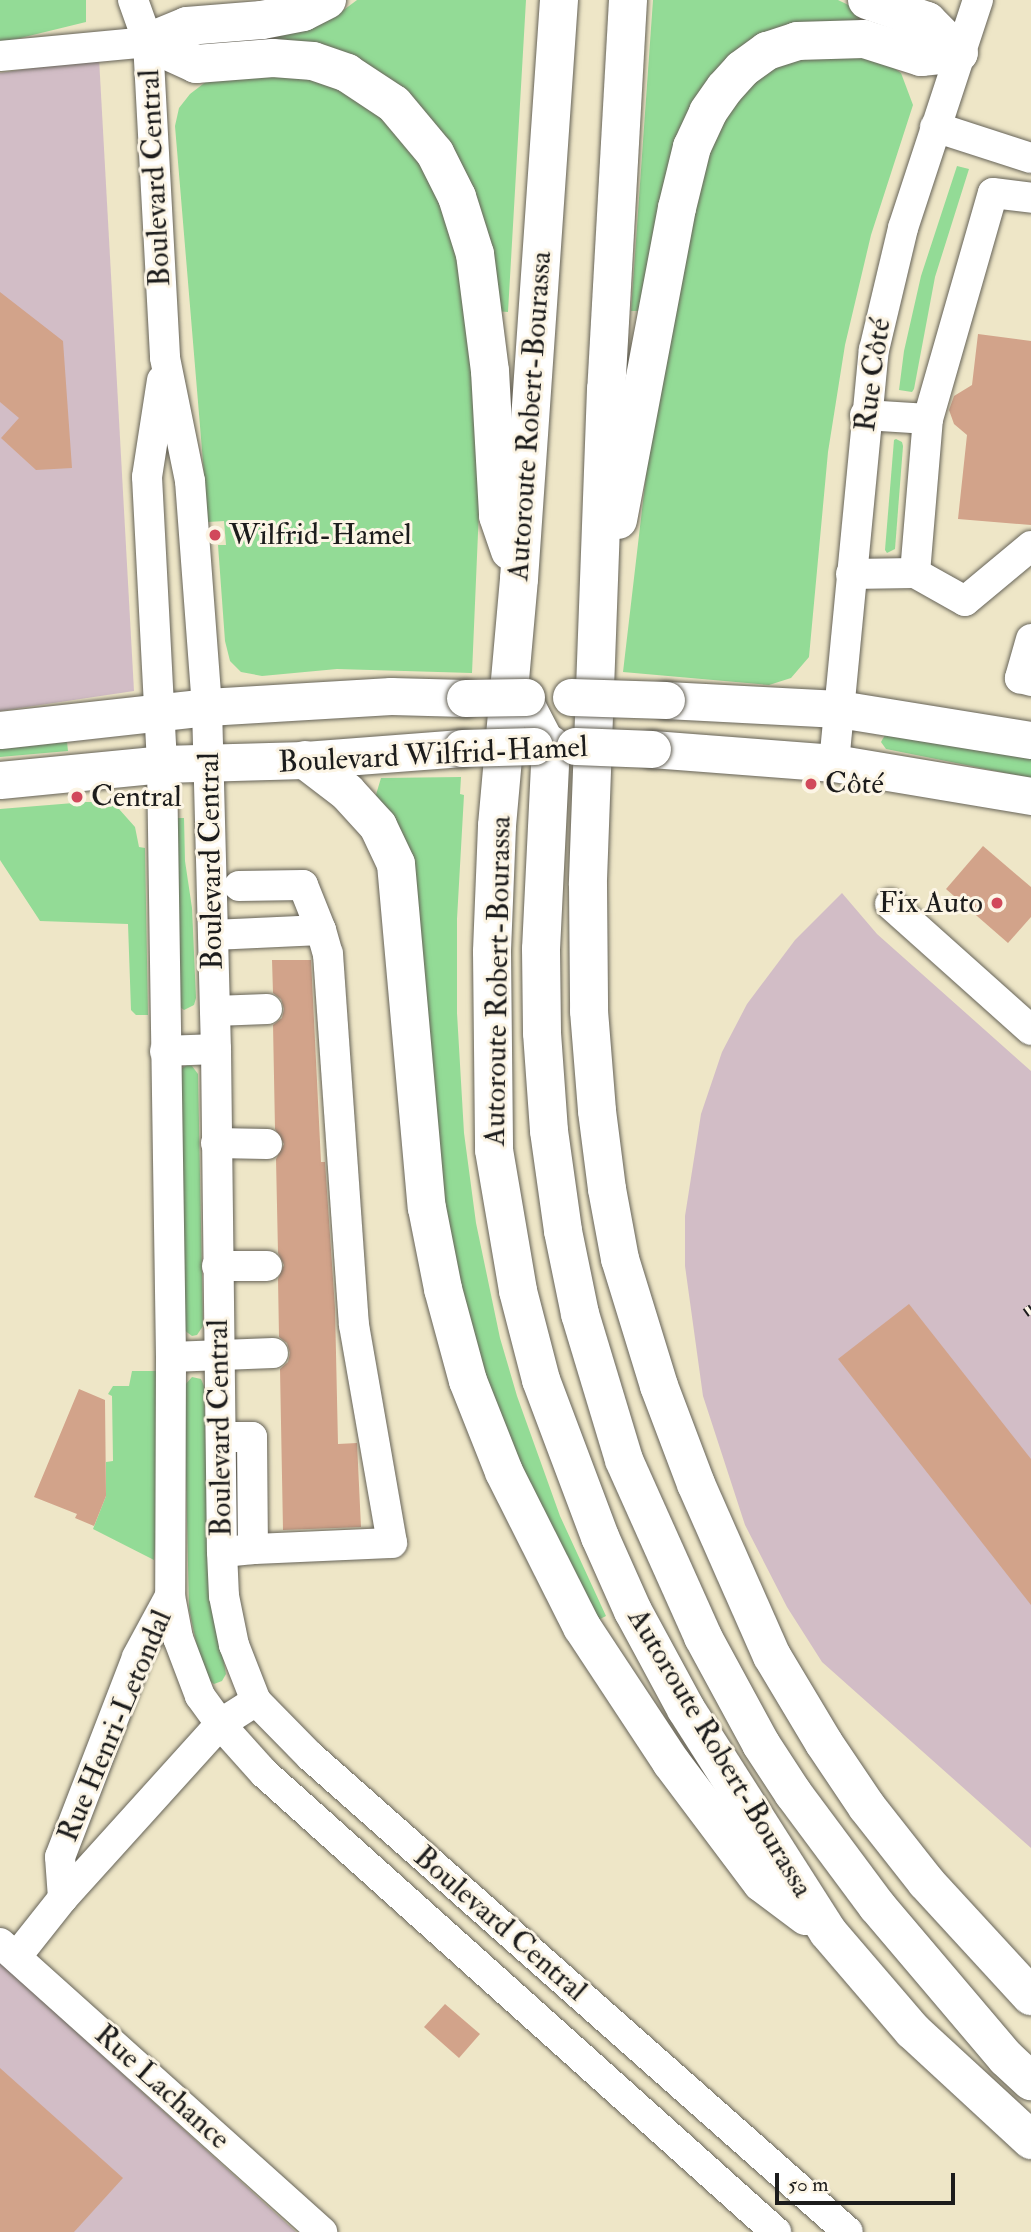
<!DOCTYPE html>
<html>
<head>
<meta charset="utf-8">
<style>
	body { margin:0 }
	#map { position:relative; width:1031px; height:2232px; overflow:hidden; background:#eee6c7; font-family:"IM FELL Double Pica",serif }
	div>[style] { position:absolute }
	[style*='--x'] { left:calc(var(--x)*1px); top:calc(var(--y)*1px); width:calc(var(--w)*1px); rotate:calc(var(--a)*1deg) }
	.industrial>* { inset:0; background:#d2bdc6 }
	.green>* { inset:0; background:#93db96 }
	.building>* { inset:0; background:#d2a38a }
	.roads { filter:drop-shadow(0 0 2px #666358) drop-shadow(0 0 2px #666358) }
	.minor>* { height:30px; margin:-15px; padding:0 15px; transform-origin:15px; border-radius:15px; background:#fff }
	.major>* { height:37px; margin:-18.5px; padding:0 18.5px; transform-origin:18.5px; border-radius:18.5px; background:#fff }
	.highway>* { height:38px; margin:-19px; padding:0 19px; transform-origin:19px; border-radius:19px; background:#fff }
	.rail>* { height:8px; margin-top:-4px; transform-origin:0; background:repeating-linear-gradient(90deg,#fcf5e5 0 16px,#1c1c1c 0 32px); box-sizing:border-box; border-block:2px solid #1c1c1c }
	.bridges { filter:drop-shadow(0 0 2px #666358) drop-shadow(0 0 2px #666358) }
	.major-bridge>* { height:37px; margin:-18.5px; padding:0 18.5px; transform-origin:18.5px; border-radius:18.5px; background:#fff }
	.dots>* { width:19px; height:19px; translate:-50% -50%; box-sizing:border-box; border:4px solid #fcf5e5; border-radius:50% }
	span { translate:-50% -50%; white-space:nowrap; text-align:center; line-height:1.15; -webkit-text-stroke:6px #fcf5e5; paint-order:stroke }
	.street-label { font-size:30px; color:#1c1c1c }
	.poi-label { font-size:30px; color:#1c1c1c }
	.left { translate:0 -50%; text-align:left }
	.right { translate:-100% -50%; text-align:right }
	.scale { position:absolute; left:775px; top:2173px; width:180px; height:32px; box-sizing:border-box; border:4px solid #1c1c1c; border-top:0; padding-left:9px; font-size:21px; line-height:24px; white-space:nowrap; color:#1c1c1c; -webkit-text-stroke:5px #fcf5e5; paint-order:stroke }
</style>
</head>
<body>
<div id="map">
	<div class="industrial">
		<div style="clip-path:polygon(99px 58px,134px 691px,0 711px,0 73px)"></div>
		<div style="clip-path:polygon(842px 893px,877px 934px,1031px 1071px,1031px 1848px,822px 1662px,787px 1607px,745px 1525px,703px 1396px,685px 1266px,685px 1216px,701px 1114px,722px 1052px,747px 1004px,795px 940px)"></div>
		<div style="clip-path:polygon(0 1958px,17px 1978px,296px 2232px,0 2232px)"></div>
	</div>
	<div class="green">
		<div style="clip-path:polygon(0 0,86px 0,86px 22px,0 43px)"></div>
		<div style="clip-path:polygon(357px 0,526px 0,508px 312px,494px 311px,445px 148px,276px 47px,275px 34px,341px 12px)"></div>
		<div style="clip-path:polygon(653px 0,838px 0,863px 12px,859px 26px,732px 62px,646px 311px,631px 311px)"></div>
		<div style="clip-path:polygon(876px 56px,901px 73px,913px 105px,871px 235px,845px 345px,828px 452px,809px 657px,791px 678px,769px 685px,623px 672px,647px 467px,695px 188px,727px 99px,789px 59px)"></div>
		<div style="clip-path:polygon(242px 74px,334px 81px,414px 144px,444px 204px,462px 267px,482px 440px,472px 673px,337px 669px,262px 676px,241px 672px,230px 661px,225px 641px,218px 545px,226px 545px,224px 521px,208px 522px,175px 126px,179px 108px,190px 94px,207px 81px)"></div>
		<div style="clip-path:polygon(957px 166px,969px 169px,935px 277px,914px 389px,912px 392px,899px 390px,904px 351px,921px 276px)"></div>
		<div style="clip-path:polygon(896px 439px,902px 442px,903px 446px,895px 549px,887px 553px,885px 550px,894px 440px)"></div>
		<div style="clip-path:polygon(885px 735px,1031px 758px,1031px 778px,886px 749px,881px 742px)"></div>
		<div style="clip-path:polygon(67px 742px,68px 751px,0 757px,0 749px)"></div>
		<div style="clip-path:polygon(461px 777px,460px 794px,464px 795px,457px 919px,457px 1013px,464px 1133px,476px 1223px,500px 1338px,517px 1396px,560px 1516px,606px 1616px,594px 1622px,553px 1550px,460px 1313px,375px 798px,381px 778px)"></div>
		<div style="clip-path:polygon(86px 802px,105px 802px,119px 809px,135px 827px,139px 847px,145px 848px,148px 1015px,136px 1015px,131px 1010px,128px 924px,40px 921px,0 860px,0 809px)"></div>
		<div style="clip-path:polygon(174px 818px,184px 818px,185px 861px,192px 908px,196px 998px,194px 1005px,184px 1010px,180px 1007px)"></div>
		<div style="clip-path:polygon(187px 1065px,192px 1066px,198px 1074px,203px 1326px,197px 1335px,192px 1336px,184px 1330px,179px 1070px)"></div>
		<div style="clip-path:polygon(132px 1371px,156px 1371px,158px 1513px,154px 1560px,93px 1529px,106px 1496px,106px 1462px,113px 1461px,112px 1396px,108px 1394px,113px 1386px,129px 1386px)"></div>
		<div style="clip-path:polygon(192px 1377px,201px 1379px,204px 1386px,210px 1585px,226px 1674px,222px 1681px,214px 1684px,210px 1681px,198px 1651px,189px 1609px,184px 1386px)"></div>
	</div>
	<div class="building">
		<div style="clip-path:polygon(0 292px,63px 341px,72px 468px,36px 470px,1px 438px,19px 418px,0 402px)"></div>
		<div style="clip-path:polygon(978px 334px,1031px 341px,1031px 525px,958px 519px,967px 435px,954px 424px,949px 410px,954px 396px,972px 385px)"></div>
		<div style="clip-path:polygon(983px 846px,1031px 887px,1031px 917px,1008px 943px,946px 889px)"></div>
		<div style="clip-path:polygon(272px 960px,311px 960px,321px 1162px,325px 1162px,335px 1308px,338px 1444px,357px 1443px,361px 1527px,283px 1530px,280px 1369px,288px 1362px,290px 1353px,287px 1343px,279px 1337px,278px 1279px,284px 1265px,278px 1253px,276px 1159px,284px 1144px,275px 1129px,273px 1025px,282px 1018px,284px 1009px,281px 999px,273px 993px)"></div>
		<div style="clip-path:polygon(909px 1304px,1031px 1459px,1031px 1605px,838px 1359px)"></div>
		<div style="clip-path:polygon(79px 1389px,105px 1400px,106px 1496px,94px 1526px,75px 1518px,77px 1514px,34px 1497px)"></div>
		<div style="clip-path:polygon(445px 2004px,480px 2034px,459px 2058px,424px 2027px)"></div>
		<div style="clip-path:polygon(0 2068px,123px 2178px,74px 2232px,0 2232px)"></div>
	</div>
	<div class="roads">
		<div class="minor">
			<div style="--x:133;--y:0;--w:45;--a:70.3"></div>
			<div style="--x:148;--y:42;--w:316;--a:86.9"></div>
			<div style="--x:165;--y:358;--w:126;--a:78.5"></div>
			<div style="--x:190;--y:481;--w:227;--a:85.7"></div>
			<div style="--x:207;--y:707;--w:342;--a:88.5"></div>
			<div style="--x:216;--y:1049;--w:503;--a:89.32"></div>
			<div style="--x:222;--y:1552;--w:44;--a:87.4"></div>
			<div style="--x:224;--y:1596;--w:50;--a:78.5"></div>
			<div style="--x:234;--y:1645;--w:60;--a:68.6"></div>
			<div style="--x:256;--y:1701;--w:77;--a:45.5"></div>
			<div style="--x:310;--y:1756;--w:718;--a:41.5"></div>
			<div style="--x:0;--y:56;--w:149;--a:-5.4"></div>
			<div style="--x:935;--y:127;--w:101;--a:17.9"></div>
			<div style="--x:162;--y:380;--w:98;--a:98.8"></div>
			<div style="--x:147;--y:477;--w:287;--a:87"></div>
			<div style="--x:162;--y:764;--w:593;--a:89.13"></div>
			<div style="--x:171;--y:1357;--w:239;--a:90.2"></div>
			<div style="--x:170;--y:1596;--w:43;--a:79.2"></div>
			<div style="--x:178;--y:1638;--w:62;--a:69.2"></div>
			<div style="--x:200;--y:1696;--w:34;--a:54"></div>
			<div style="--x:220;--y:1724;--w:66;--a:48.1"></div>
			<div style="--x:264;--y:1773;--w:688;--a:41.88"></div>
			<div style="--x:865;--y:415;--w:63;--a:3.6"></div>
			<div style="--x:915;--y:573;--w:155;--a:-85.2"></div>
			<div style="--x:928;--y:419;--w:235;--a:-74"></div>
			<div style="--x:993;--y:193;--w:38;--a:7"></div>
			<div style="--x:851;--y:574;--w:64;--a:-0.9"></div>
			<div style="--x:915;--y:573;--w:57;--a:29.2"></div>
			<div style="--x:965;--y:601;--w:86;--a:-39.8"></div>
			<div style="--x:1031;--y:639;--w:41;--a:105.8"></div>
			<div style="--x:1020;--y:678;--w:11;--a:15"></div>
			<div style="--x:526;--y:697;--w:54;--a:62.5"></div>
			<div style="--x:834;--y:763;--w:415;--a:-84.5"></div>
			<div style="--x:874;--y:350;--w:125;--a:-76.6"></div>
			<div style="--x:903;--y:228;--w:240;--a:-71.8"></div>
			<div style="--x:239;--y:886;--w:64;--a:-0.9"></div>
			<div style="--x:303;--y:885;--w:48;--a:68.2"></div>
			<div style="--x:890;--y:904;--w:189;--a:41.8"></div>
			<div style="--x:213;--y:935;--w:108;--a:-2.7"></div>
			<div style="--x:321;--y:930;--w:25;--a:74"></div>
			<div style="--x:328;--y:954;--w:372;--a:86"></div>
			<div style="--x:354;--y:1325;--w:221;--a:80.1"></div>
			<div style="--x:392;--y:1543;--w:139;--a:177.5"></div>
			<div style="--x:215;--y:1011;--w:52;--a:-2.2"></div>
			<div style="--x:165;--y:1051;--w:51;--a:-2.2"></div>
			<div style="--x:216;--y:1143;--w:51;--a:1.1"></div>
			<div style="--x:217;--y:1266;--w:50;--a:0"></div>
			<div style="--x:171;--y:1357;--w:102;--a:-2.2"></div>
			<div style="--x:221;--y:1437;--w:31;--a:0"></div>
			<div style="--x:252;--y:1437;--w:112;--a:89.5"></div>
			<div style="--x:253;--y:1549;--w:20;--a:174"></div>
			<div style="--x:63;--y:1898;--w:41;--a:-94.2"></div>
			<div style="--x:60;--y:1857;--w:214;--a:-68.9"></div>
			<div style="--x:137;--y:1657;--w:69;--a:-61.6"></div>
			<div style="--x:0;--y:1943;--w:433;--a:41.9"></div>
			<div style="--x:17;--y:1956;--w:74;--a:-51.6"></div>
			<div style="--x:63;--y:1898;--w:234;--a:-47.9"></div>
			<div style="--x:220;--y:1724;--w:43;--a:-32.6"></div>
		</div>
		<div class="major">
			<div style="--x:666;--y:700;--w:173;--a:3"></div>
			<div style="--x:839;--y:709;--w:194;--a:9.2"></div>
			<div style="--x:0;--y:730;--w:208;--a:-6.3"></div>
			<div style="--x:207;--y:707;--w:184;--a:-3.4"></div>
			<div style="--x:391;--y:696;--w:74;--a:1.5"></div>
			<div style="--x:652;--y:749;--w:183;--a:4.4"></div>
			<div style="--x:834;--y:763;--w:200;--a:9.5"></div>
			<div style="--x:0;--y:780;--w:163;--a:-5.6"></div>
			<div style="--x:162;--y:764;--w:143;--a:-1.6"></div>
			<div style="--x:305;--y:760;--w:157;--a:-4.4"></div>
		</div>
		<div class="highway">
			<div style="--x:559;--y:0;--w:580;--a:93.95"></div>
			<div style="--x:519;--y:579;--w:248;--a:95.1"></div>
			<div style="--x:497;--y:826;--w:126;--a:92.3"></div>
			<div style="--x:492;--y:952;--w:198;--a:89.4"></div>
			<div style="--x:494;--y:1150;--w:143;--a:80.3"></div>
			<div style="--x:518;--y:1291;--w:92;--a:75.5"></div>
			<div style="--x:541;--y:1380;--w:168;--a:69.4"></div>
			<div style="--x:600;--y:1537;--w:81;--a:66"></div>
			<div style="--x:633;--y:1611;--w:111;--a:61.6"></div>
			<div style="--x:686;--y:1709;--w:264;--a:57.5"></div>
			<div style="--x:828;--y:1932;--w:130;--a:49.4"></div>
			<div style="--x:913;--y:2031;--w:161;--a:42.7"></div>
			<div style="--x:628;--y:0;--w:390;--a:93.2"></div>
			<div style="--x:606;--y:389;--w:496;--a:92.1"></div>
			<div style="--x:588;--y:885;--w:126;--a:89.5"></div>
			<div style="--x:589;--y:1011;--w:100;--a:85.4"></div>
			<div style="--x:597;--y:1111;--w:79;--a:82.7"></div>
			<div style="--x:607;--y:1189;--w:71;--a:79.5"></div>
			<div style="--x:620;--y:1259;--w:133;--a:72.9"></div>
			<div style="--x:659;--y:1386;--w:105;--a:69.3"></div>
			<div style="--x:696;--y:1484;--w:188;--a:66.2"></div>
			<div style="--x:772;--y:1656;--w:101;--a:59.1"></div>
			<div style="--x:824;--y:1743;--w:77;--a:56.1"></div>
			<div style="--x:867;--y:1807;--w:95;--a:51.8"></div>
			<div style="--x:926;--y:1882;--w:155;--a:47.4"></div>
			<div style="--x:867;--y:0;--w:64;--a:19.3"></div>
			<div style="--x:927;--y:21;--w:45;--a:45"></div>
			<div style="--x:148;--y:42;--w:53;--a:24.6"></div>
			<div style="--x:196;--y:64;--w:77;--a:-4.5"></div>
			<div style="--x:273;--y:58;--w:40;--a:4.3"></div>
			<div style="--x:313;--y:61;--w:36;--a:19"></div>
			<div style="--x:347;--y:73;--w:56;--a:33.4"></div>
			<div style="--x:394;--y:104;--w:64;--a:50.1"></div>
			<div style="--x:435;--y:153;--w:49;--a:63.4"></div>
			<div style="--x:457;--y:197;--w:60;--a:72.5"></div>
			<div style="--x:475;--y:254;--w:118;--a:82.7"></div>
			<div style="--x:490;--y:371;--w:145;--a:86.8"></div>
			<div style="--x:498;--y:516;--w:37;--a:71"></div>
			<div style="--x:148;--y:42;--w:42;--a:-22.3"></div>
			<div style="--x:187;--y:26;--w:75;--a:-4.6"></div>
			<div style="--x:262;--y:20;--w:42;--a:-11"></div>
			<div style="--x:303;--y:12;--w:27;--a:-27"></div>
			<div style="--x:618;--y:520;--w:318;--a:-79.3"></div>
			<div style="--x:677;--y:208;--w:63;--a:-76.2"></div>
			<div style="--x:692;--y:147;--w:38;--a:-65"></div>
			<div style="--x:708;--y:112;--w:29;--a:-55"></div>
			<div style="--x:725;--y:88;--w:25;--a:-48"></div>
			<div style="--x:742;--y:69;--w:31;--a:-36"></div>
			<div style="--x:767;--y:51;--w:32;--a:-18"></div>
			<div style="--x:797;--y:41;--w:67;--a:-1.7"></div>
			<div style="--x:864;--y:39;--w:60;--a:17.5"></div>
			<div style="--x:921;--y:57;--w:38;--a:-6"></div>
			<div style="--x:551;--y:745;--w:204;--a:92.8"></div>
			<div style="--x:541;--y:949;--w:84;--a:89.3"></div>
			<div style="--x:542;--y:1033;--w:98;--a:85.9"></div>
			<div style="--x:549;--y:1131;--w:101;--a:82"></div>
			<div style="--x:563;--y:1231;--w:85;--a:78.4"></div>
			<div style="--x:580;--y:1314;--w:152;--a:73.2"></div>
			<div style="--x:624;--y:1460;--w:194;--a:65.9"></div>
			<div style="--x:703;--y:1637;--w:122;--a:61.5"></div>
			<div style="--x:761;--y:1744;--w:59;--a:56.9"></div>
			<div style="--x:793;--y:1793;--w:141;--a:53.4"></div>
			<div style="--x:877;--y:1906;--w:199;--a:49.7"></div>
			<div style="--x:1006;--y:2058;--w:34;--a:43"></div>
			<div style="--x:305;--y:760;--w:53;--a:37.3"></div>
			<div style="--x:347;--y:792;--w:46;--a:47.6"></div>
			<div style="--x:378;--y:826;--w:42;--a:64.7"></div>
			<div style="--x:396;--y:864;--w:345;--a:84.9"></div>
			<div style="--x:427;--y:1208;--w:83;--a:78.8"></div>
			<div style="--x:443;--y:1289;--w:95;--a:74.8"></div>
			<div style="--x:468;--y:1381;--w:98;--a:68.4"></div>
			<div style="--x:504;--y:1472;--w:174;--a:63.3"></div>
			<div style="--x:582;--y:1627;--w:162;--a:56.6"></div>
			<div style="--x:671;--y:1762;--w:151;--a:53.1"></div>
			<div style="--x:762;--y:1883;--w:55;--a:36.9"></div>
		</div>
	</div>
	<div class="rail">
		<div style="--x:1026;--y:1307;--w:9;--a:54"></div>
	</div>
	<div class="bridges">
		<div class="major-bridge">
			<div style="--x:571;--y:697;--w:95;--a:1.8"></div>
			<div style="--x:465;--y:698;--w:61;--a:-0.9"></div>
			<div style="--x:575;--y:746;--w:77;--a:2.2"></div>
			<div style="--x:462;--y:748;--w:72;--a:-1.6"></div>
		</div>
	</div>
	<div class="dots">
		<div style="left:215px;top:535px;background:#d1495b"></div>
		<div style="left:811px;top:784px;background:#d1495b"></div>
		<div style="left:77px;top:797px;background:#d1495b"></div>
		<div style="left:997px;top:903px;background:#d1495b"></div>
	</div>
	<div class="street-label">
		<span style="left:155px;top:178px;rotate:-93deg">Boulevard Central</span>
		<span style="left:873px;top:375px;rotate:-82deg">Rue Côté</span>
		<span style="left:530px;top:416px;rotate:-86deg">Autoroute Robert-Bourassa</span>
		<span style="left:433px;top:755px;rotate:-3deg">Boulevard Wilfrid-Hamel</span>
		<span style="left:211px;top:861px;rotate:-91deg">Boulevard Central</span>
		<span style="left:498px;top:981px;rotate:-89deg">Autoroute Robert-Bourassa</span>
		<span style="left:220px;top:1428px;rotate:-91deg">Boulevard Central</span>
		<span style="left:115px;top:1726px;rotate:-67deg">Rue Henri-Letondal</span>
		<span style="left:720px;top:1753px;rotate:59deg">Autoroute Robert-Bourassa</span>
		<span style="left:500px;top:1924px;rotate:41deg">Boulevard Central</span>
		<span style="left:162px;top:2087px;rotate:42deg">Rue Lachance</span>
	</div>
	<div class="poi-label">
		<span class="left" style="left:229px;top:535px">Wilfrid-Hamel</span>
		<span class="left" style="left:825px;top:784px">Côté</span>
		<span class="left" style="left:91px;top:797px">Central</span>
		<span class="right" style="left:983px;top:903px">Fix Auto</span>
	</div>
	<div class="scale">50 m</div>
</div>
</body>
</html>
